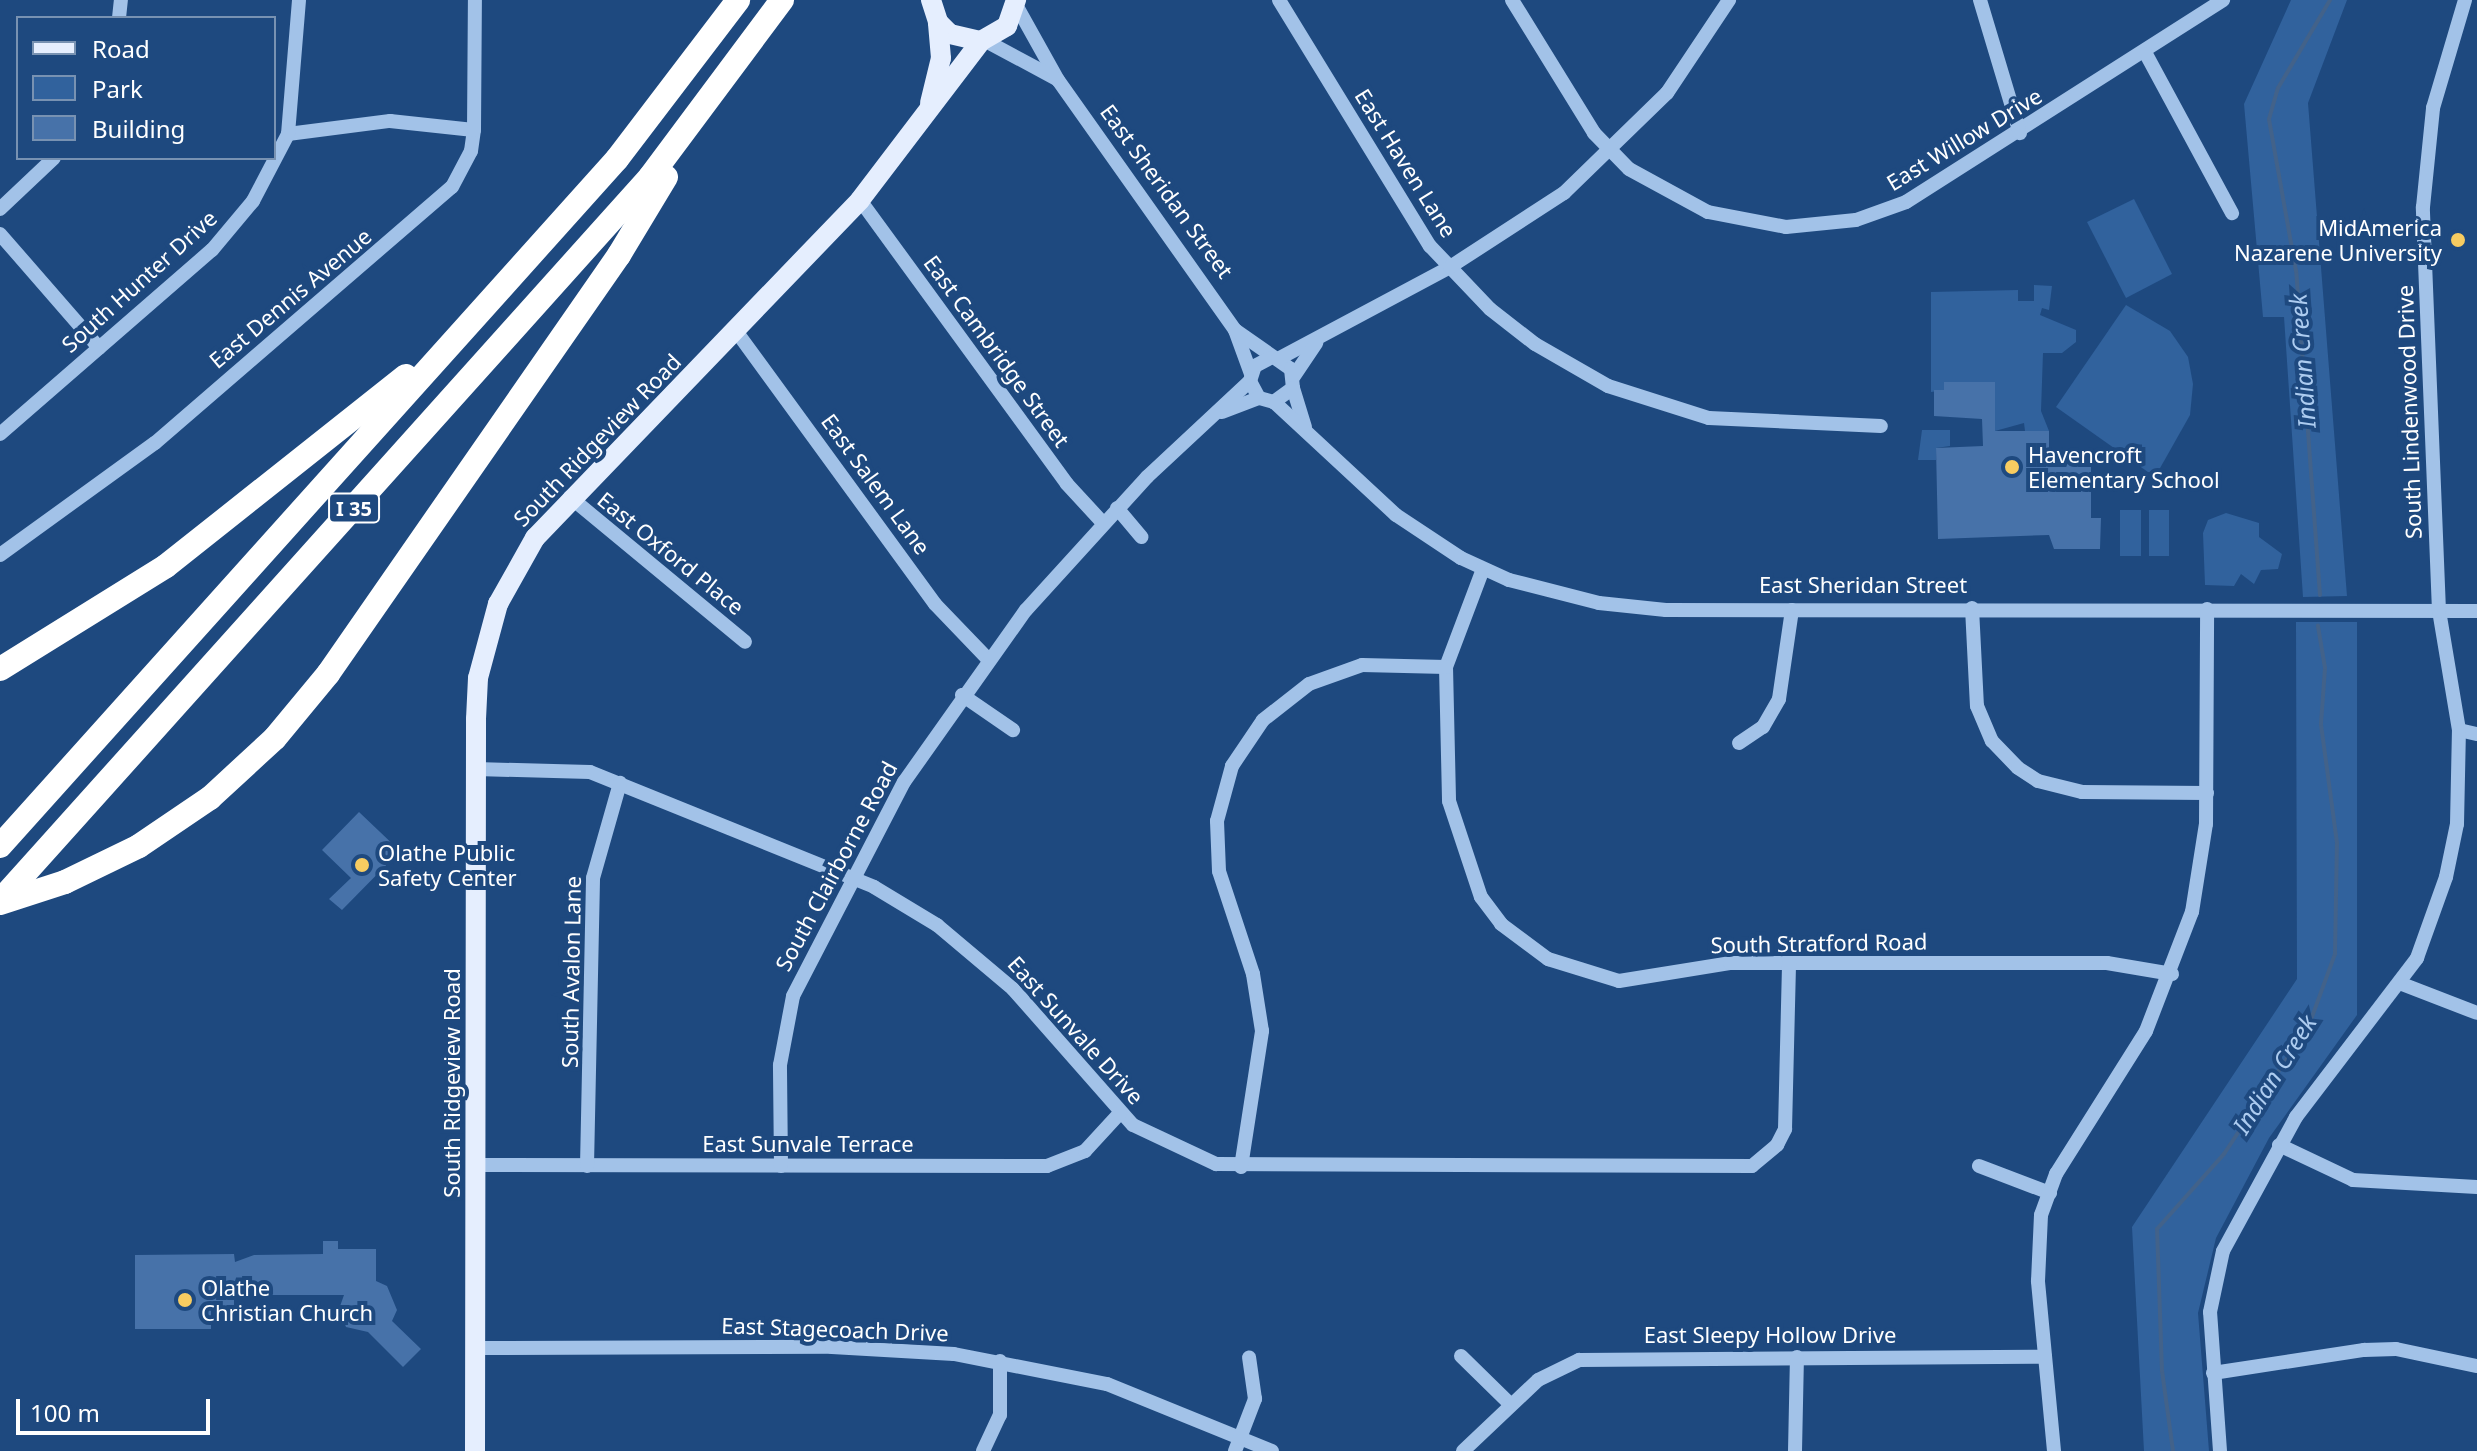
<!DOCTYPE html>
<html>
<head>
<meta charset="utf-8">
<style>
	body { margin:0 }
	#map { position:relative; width:2477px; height:1451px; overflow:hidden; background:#1e497f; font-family:"Noto Sans",sans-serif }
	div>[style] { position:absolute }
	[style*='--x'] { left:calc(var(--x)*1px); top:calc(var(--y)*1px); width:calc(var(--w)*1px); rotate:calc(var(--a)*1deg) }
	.green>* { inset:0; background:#31629d }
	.stream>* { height:4px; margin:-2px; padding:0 2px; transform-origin:2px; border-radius:2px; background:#42628a }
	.building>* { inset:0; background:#4772a9 }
	.minor>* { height:14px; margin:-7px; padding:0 7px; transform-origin:7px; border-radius:7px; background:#a2c2e8 }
	.major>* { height:20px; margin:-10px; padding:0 10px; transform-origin:10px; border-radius:10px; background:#e5eefe }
	.highway>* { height:24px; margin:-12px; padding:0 12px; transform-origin:12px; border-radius:12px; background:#fff }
	.dots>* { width:22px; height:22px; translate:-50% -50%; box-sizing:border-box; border:4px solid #1e497f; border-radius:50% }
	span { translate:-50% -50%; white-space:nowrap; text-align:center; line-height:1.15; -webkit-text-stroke:8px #1e497f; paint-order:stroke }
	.shield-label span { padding:2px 6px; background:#1e497f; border:2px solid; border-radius:6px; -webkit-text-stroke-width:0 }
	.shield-label { font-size:20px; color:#fff; font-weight:700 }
	.street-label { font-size:22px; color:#fff }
	.poi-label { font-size:22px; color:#fff }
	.right { translate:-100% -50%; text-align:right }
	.left { translate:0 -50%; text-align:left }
	.water-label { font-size:24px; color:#adccf0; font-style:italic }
	.legend { position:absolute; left:16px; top:16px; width:260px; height:144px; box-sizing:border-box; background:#1e497f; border:2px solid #7892b2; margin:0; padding:10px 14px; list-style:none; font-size:24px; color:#fff }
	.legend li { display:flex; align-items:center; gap:16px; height:40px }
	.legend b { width:40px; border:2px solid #7892b2 }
	.scale { position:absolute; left:16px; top:1399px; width:194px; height:36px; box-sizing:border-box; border:4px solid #fff; border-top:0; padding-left:10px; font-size:24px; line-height:28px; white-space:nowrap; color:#fff; -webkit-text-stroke:6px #1e497f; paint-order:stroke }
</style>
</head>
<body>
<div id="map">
	<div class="green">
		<div style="clip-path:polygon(2291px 0,2347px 0,2308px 103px,2347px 596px,2303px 597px,2284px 317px,2263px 317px,2244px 104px)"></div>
		<div style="clip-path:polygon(2134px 199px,2172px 274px,2126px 298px,2087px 222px)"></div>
		<div style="clip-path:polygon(2034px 285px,2052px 286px,2049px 310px,2042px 308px,2040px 315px,2076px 330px,2076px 342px,2062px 353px,2043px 353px,2041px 411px,2049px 431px,2025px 431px,2024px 423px,1995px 431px,1995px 383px,1931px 392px,1931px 292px,2018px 290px,2018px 301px,2034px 301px)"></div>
		<div style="clip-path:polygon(2126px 305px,2170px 331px,2188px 357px,2193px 384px,2190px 415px,2155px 477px,2056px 407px)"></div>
		<div style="clip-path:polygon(1922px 430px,1950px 430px,1950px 446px,1936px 448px,1936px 460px,1918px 460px)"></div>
		<div style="clip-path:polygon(2120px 510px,2141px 510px,2141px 556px,2120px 556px)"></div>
		<div style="clip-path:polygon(2149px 510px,2169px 510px,2169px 556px,2149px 556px)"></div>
		<div style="clip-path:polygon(2226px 513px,2259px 523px,2259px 537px,2282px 554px,2278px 569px,2261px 570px,2254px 584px,2241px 574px,2234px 586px,2205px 585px,2203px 533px,2208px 520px)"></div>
		<div style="clip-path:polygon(2296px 622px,2357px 622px,2357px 1015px,2269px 1138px,2216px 1238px,2198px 1313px,2209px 1451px,2144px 1451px,2132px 1227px,2297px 979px)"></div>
	</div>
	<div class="stream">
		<div style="--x:2320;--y:595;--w:325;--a:-94.2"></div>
		<div style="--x:2296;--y:271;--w:154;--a:-100.1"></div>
		<div style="--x:2269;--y:119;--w:32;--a:-74"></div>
		<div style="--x:2278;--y:88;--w:102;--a:-59.4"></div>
		<div style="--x:2173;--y:1451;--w:81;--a:-97.8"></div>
		<div style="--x:2162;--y:1371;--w:142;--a:-92"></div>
		<div style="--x:2157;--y:1229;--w:101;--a:-48.2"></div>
		<div style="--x:2224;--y:1154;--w:154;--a:-56.6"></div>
		<div style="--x:2309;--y:1025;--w:76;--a:-69.9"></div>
		<div style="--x:2335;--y:954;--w:111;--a:-89"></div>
		<div style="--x:2337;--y:843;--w:120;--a:-97.7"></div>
		<div style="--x:2321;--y:724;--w:56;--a:-85.9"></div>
		<div style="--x:2325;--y:668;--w:43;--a:-99.5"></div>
	</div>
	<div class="building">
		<div style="clip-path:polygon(1944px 382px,1995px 382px,1995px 431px,2049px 431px,2049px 453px,2091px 454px,2091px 518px,2101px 518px,2100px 549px,2054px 549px,2049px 535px,1938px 539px,1936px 448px,1983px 446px,1982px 419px,1934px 416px,1934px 390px,1944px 390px)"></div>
		<div style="clip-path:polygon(359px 812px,400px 851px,342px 910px,329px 899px,351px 878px,322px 850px)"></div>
		<div style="clip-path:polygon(323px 1241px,338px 1241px,338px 1249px,376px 1249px,376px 1281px,387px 1286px,397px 1310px,392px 1321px,421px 1349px,403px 1367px,368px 1332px,346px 1327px,339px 1309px,344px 1295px,234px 1295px,234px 1306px,211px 1306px,211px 1329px,135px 1329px,135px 1255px,234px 1254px,235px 1262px,254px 1255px,323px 1254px)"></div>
	</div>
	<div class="minor">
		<div style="--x:1279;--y:0;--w:289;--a:58.5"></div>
		<div style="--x:1430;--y:246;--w:87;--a:46.4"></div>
		<div style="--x:1490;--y:309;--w:57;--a:37.9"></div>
		<div style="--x:1535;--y:344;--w:84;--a:29.9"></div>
		<div style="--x:1608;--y:386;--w:106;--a:17.6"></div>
		<div style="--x:1709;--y:418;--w:172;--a:2.7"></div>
		<div style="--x:1512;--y:0;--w:156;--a:58.3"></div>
		<div style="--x:1594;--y:133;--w:50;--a:45.8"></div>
		<div style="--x:1629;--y:169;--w:90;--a:28.6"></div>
		<div style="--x:1708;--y:212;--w:79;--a:10.9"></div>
		<div style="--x:1786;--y:227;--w:70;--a:-5.7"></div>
		<div style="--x:1856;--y:220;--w:53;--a:-19.8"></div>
		<div style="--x:1906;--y:202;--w:376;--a:-32.5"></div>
		<div style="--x:1980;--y:0;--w:139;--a:73.3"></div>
		<div style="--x:1016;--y:5;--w:86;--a:60.8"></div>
		<div style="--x:1058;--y:80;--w:306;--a:54.7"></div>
		<div style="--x:1235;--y:330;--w:47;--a:70"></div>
		<div style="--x:119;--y:18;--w:18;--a:-84"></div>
		<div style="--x:984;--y:40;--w:81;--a:28.2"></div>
		<div style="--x:2146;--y:54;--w:181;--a:61.6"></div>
		<div style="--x:288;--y:134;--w:103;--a:-7.3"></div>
		<div style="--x:390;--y:121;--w:84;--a:6.1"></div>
		<div style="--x:860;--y:200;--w:351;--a:53.9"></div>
		<div style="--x:1067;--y:484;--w:53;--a:47.3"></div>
		<div style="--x:0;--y:209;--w:74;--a:-43.4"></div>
		<div style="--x:0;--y:234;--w:151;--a:49"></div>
		<div style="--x:1235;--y:330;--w:68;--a:34.9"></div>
		<div style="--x:1291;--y:369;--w:19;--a:84"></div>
		<div style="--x:1293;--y:388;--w:24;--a:144"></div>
		<div style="--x:1274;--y:402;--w:16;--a:-165"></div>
		<div style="--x:1259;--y:398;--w:19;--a:-118"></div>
		<div style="--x:1250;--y:381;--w:16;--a:-72"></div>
		<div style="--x:1255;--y:366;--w:17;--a:-28"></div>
		<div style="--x:736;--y:331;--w:338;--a:53.9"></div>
		<div style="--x:935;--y:604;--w:75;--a:46.1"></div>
		<div style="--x:1278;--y:359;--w:195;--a:-28.1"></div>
		<div style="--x:1450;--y:267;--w:136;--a:-33"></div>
		<div style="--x:1564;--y:193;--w:144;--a:-44.2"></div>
		<div style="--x:1667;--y:93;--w:112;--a:-56.3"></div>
		<div style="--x:1294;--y:376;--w:40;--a:-56"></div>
		<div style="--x:1293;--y:388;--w:41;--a:72.9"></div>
		<div style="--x:1274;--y:402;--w:166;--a:42.8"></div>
		<div style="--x:1396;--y:515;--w:78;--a:33.5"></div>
		<div style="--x:1461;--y:558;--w:53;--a:24.6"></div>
		<div style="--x:1509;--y:580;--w:93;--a:14.3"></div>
		<div style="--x:1599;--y:603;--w:67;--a:6"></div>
		<div style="--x:1666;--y:610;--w:811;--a:0.07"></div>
		<div style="--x:1222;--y:412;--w:40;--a:-21"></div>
		<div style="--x:0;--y:434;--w:281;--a:-41"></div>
		<div style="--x:212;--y:250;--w:64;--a:-50.1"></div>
		<div style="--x:253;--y:201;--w:76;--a:-62.4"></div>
		<div style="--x:288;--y:134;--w:134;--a:-85.3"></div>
		<div style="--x:570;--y:497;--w:227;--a:39.6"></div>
		<div style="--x:1117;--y:508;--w:38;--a:50"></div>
		<div style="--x:0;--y:555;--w:191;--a:-35.9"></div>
		<div style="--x:155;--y:443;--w:392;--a:-40.8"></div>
		<div style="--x:452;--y:187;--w:41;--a:-62.2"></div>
		<div style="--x:471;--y:151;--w:21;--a:-82"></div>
		<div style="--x:474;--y:130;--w:130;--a:-89.6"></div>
		<div style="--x:1483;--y:569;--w:105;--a:110.7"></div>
		<div style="--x:1446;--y:667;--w:134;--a:88.7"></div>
		<div style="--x:1449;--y:801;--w:101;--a:71.6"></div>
		<div style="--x:1481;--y:897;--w:34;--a:53"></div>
		<div style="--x:1501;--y:924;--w:59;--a:36.7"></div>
		<div style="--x:1548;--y:959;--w:74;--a:17.2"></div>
		<div style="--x:1619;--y:981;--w:112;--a:-9.2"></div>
		<div style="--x:1730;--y:963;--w:377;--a:0"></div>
		<div style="--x:2107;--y:963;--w:66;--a:9.6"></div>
		<div style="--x:1972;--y:608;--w:98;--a:87.1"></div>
		<div style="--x:1977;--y:706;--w:38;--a:67"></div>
		<div style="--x:1992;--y:741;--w:37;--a:46"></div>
		<div style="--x:2018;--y:768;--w:24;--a:33"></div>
		<div style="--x:2038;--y:781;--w:45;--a:14"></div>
		<div style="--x:2082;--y:792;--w:125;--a:0.5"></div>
		<div style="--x:962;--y:695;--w:62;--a:34.5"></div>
		<div style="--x:2459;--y:730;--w:18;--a:13"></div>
		<div style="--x:1739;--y:743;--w:29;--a:-34"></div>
		<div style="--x:1763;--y:727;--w:32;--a:-60"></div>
		<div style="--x:1779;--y:699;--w:90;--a:-81.7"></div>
		<div style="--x:476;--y:769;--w:114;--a:1.5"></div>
		<div style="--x:590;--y:772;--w:306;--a:22"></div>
		<div style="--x:874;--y:887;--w:74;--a:31.1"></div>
		<div style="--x:937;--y:925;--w:99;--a:40.1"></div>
		<div style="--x:1013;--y:989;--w:181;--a:48.6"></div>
		<div style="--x:1133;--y:1125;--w:92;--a:25.2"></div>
		<div style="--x:1216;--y:1164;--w:536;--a:0.21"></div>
		<div style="--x:1752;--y:1166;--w:33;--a:-40"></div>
		<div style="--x:1777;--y:1145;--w:18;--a:-63"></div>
		<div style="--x:1785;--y:1129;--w:166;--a:-88.6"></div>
		<div style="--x:2402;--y:984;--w:80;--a:21.1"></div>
		<div style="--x:2279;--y:1145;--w:82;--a:25.3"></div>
		<div style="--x:2353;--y:1180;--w:124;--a:3.2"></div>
		<div style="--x:476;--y:1165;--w:571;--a:0.1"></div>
		<div style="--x:1047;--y:1166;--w:41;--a:-21.5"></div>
		<div style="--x:1085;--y:1151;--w:52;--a:-47.4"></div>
		<div style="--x:587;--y:1166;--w:288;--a:-88.8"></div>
		<div style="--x:593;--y:878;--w:99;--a:-74.1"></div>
		<div style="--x:781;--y:1166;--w:101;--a:-90.6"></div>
		<div style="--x:780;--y:1065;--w:70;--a:-79.3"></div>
		<div style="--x:793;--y:996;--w:241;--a:-62.6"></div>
		<div style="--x:904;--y:782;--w:211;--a:-54.7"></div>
		<div style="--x:1026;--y:610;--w:180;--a:-47.7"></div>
		<div style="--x:1147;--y:477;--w:141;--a:-43"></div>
		<div style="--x:1979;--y:1166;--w:76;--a:20.8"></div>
		<div style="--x:1241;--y:1167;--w:138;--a:-81.2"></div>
		<div style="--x:1262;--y:1031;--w:58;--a:-99"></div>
		<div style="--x:1253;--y:974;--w:108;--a:-108.3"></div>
		<div style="--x:1219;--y:871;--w:50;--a:-92.3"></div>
		<div style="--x:1217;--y:821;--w:57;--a:-74.7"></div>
		<div style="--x:1232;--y:766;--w:55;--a:-56"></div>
		<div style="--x:1263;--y:720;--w:58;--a:-38"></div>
		<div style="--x:1309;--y:684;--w:56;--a:-19.7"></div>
		<div style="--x:1362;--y:665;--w:84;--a:1.4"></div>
		<div style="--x:476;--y:1348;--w:356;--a:-0.2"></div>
		<div style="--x:832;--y:1347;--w:122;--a:3.3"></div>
		<div style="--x:954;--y:1354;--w:156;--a:11.1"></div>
		<div style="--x:1107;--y:1384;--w:178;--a:22.1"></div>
		<div style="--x:1461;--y:1356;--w:69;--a:44.4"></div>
		<div style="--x:2213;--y:1373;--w:153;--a:-8.7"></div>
		<div style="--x:2364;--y:1350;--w:32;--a:-2"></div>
		<div style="--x:2396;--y:1349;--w:83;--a:11.9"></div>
		<div style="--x:983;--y:1451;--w:40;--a:-65"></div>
		<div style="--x:1000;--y:1415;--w:54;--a:-90"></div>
		<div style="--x:1235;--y:1451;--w:56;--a:-69"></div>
		<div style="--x:1255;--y:1399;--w:42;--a:-98.1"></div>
		<div style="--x:1463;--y:1451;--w:103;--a:-43.4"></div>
		<div style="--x:1538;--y:1380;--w:46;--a:-26"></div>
		<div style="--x:1579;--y:1360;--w:466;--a:-0.4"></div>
		<div style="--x:1795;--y:1451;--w:94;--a:-88.8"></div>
		<div style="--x:2054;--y:1451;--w:171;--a:-95.4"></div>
		<div style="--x:2038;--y:1281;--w:66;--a:-87.4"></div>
		<div style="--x:2041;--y:1215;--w:44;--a:-69.9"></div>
		<div style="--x:2056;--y:1174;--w:169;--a:-57.8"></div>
		<div style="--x:2146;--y:1031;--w:128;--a:-68.9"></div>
		<div style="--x:2192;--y:912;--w:89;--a:-81"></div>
		<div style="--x:2206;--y:824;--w:215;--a:-89.7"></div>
		<div style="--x:2220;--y:1451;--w:139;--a:-94.1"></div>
		<div style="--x:2210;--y:1312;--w:62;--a:-78"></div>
		<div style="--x:2223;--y:1251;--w:153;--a:-61.4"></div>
		<div style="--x:2296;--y:1117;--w:200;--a:-52.7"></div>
		<div style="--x:2417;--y:958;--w:86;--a:-70.3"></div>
		<div style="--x:2446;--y:877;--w:54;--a:-78.3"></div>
		<div style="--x:2457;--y:824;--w:94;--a:-88.8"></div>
		<div style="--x:2459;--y:730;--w:121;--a:-99.5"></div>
		<div style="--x:2439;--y:611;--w:404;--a:-92.3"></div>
		<div style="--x:2423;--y:207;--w:100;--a:-84.2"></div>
		<div style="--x:2433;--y:108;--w:113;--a:-73.5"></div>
	</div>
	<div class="major">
		<div style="--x:931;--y:0;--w:23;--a:72"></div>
		<div style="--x:938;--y:22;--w:17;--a:45"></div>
		<div style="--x:950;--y:34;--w:32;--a:13"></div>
		<div style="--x:981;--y:41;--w:30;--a:-30"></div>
		<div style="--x:1007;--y:26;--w:28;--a:-71"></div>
		<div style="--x:930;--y:103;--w:46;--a:-76.3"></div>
		<div style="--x:941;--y:58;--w:36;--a:-95"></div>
		<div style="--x:475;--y:1451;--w:732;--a:-89.92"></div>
		<div style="--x:476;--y:719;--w:41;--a:-87.2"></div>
		<div style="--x:478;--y:678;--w:77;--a:-74.9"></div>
		<div style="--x:498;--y:604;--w:76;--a:-60.7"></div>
		<div style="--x:535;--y:538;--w:469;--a:-46.1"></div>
		<div style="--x:860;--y:200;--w:200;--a:-52.7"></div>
	</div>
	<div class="highway">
		<div style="--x:0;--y:669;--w:195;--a:-31.8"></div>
		<div style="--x:166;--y:566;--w:306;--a:-38.4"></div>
		<div style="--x:0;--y:846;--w:923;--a:-48.07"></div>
		<div style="--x:617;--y:159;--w:200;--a:-52.7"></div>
		<div style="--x:0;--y:901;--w:973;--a:-48.08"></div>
		<div style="--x:650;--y:177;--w:221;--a:-53.3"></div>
		<div style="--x:0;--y:903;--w:68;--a:-17.9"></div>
		<div style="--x:65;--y:882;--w:82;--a:-25.9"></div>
		<div style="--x:139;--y:846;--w:86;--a:-34.1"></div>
		<div style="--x:210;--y:798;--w:88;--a:-42.7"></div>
		<div style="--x:275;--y:738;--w:83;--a:-50.4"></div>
		<div style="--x:328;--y:674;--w:510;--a:-55.22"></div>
		<div style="--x:619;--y:255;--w:91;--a:-58.9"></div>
	</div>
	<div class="dots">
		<div style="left:2458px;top:240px;background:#f7cc61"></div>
		<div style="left:2012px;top:467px;background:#f7cc61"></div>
		<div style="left:362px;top:865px;background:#f7cc61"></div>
		<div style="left:185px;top:1300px;background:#f7cc61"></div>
	</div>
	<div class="shield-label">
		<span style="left:354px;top:508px">I 35</span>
	</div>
	<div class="street-label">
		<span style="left:1964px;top:139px;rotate:-31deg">East Willow Drive</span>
		<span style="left:1406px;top:163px;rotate:58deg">East Haven Lane</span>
		<span style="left:1167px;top:191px;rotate:54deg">East Sheridan Street</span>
		<span style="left:139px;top:281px;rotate:-42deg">South Hunter Drive</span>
		<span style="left:290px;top:298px;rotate:-40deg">East Dennis Avenue</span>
		<span style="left:997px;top:351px;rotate:54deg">East Cambridge Street</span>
		<span style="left:2409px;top:412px;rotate:-92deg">South Lindenwood Drive</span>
		<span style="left:597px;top:440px;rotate:-46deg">South Ridgeview Road</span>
		<span style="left:876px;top:484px;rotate:54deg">East Salem Lane</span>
		<span style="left:671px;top:553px;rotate:39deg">East Oxford Place</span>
		<span style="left:1863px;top:585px">East Sheridan Street</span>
		<span style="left:836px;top:866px;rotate:-62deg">South Clairborne Road</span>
		<span style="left:1819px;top:943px;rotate:-1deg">South Stratford Road</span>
		<span style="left:571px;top:972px;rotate:-89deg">South Avalon Lane</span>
		<span style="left:1076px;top:1030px;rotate:48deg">East Sunvale Drive</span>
		<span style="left:452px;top:1083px;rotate:-90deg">South Ridgeview Road</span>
		<span style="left:808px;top:1144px">East Sunvale Terrace</span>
		<span style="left:835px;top:1329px;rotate:2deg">East Stagecoach Drive</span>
		<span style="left:1770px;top:1335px">East Sleepy Hollow Drive</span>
	</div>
	<div class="poi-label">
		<span class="right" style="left:2442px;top:240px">MidAmerica<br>Nazarene University</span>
		<span class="left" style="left:2028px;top:467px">Havencroft<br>Elementary School</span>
		<span class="left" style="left:378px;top:865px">Olathe Public<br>Safety Center</span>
		<span class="left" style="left:201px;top:1300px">Olathe<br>Christian Church</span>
	</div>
	<div class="water-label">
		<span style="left:2302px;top:361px;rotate:-94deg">Indian Creek</span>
		<span style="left:2274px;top:1074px;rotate:-58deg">Indian Creek</span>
	</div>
	<ul class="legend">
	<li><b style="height:10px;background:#e5eefe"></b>Road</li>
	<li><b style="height:22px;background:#31629d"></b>Park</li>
	<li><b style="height:22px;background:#4772a9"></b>Building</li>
	</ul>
	<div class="scale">100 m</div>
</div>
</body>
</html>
